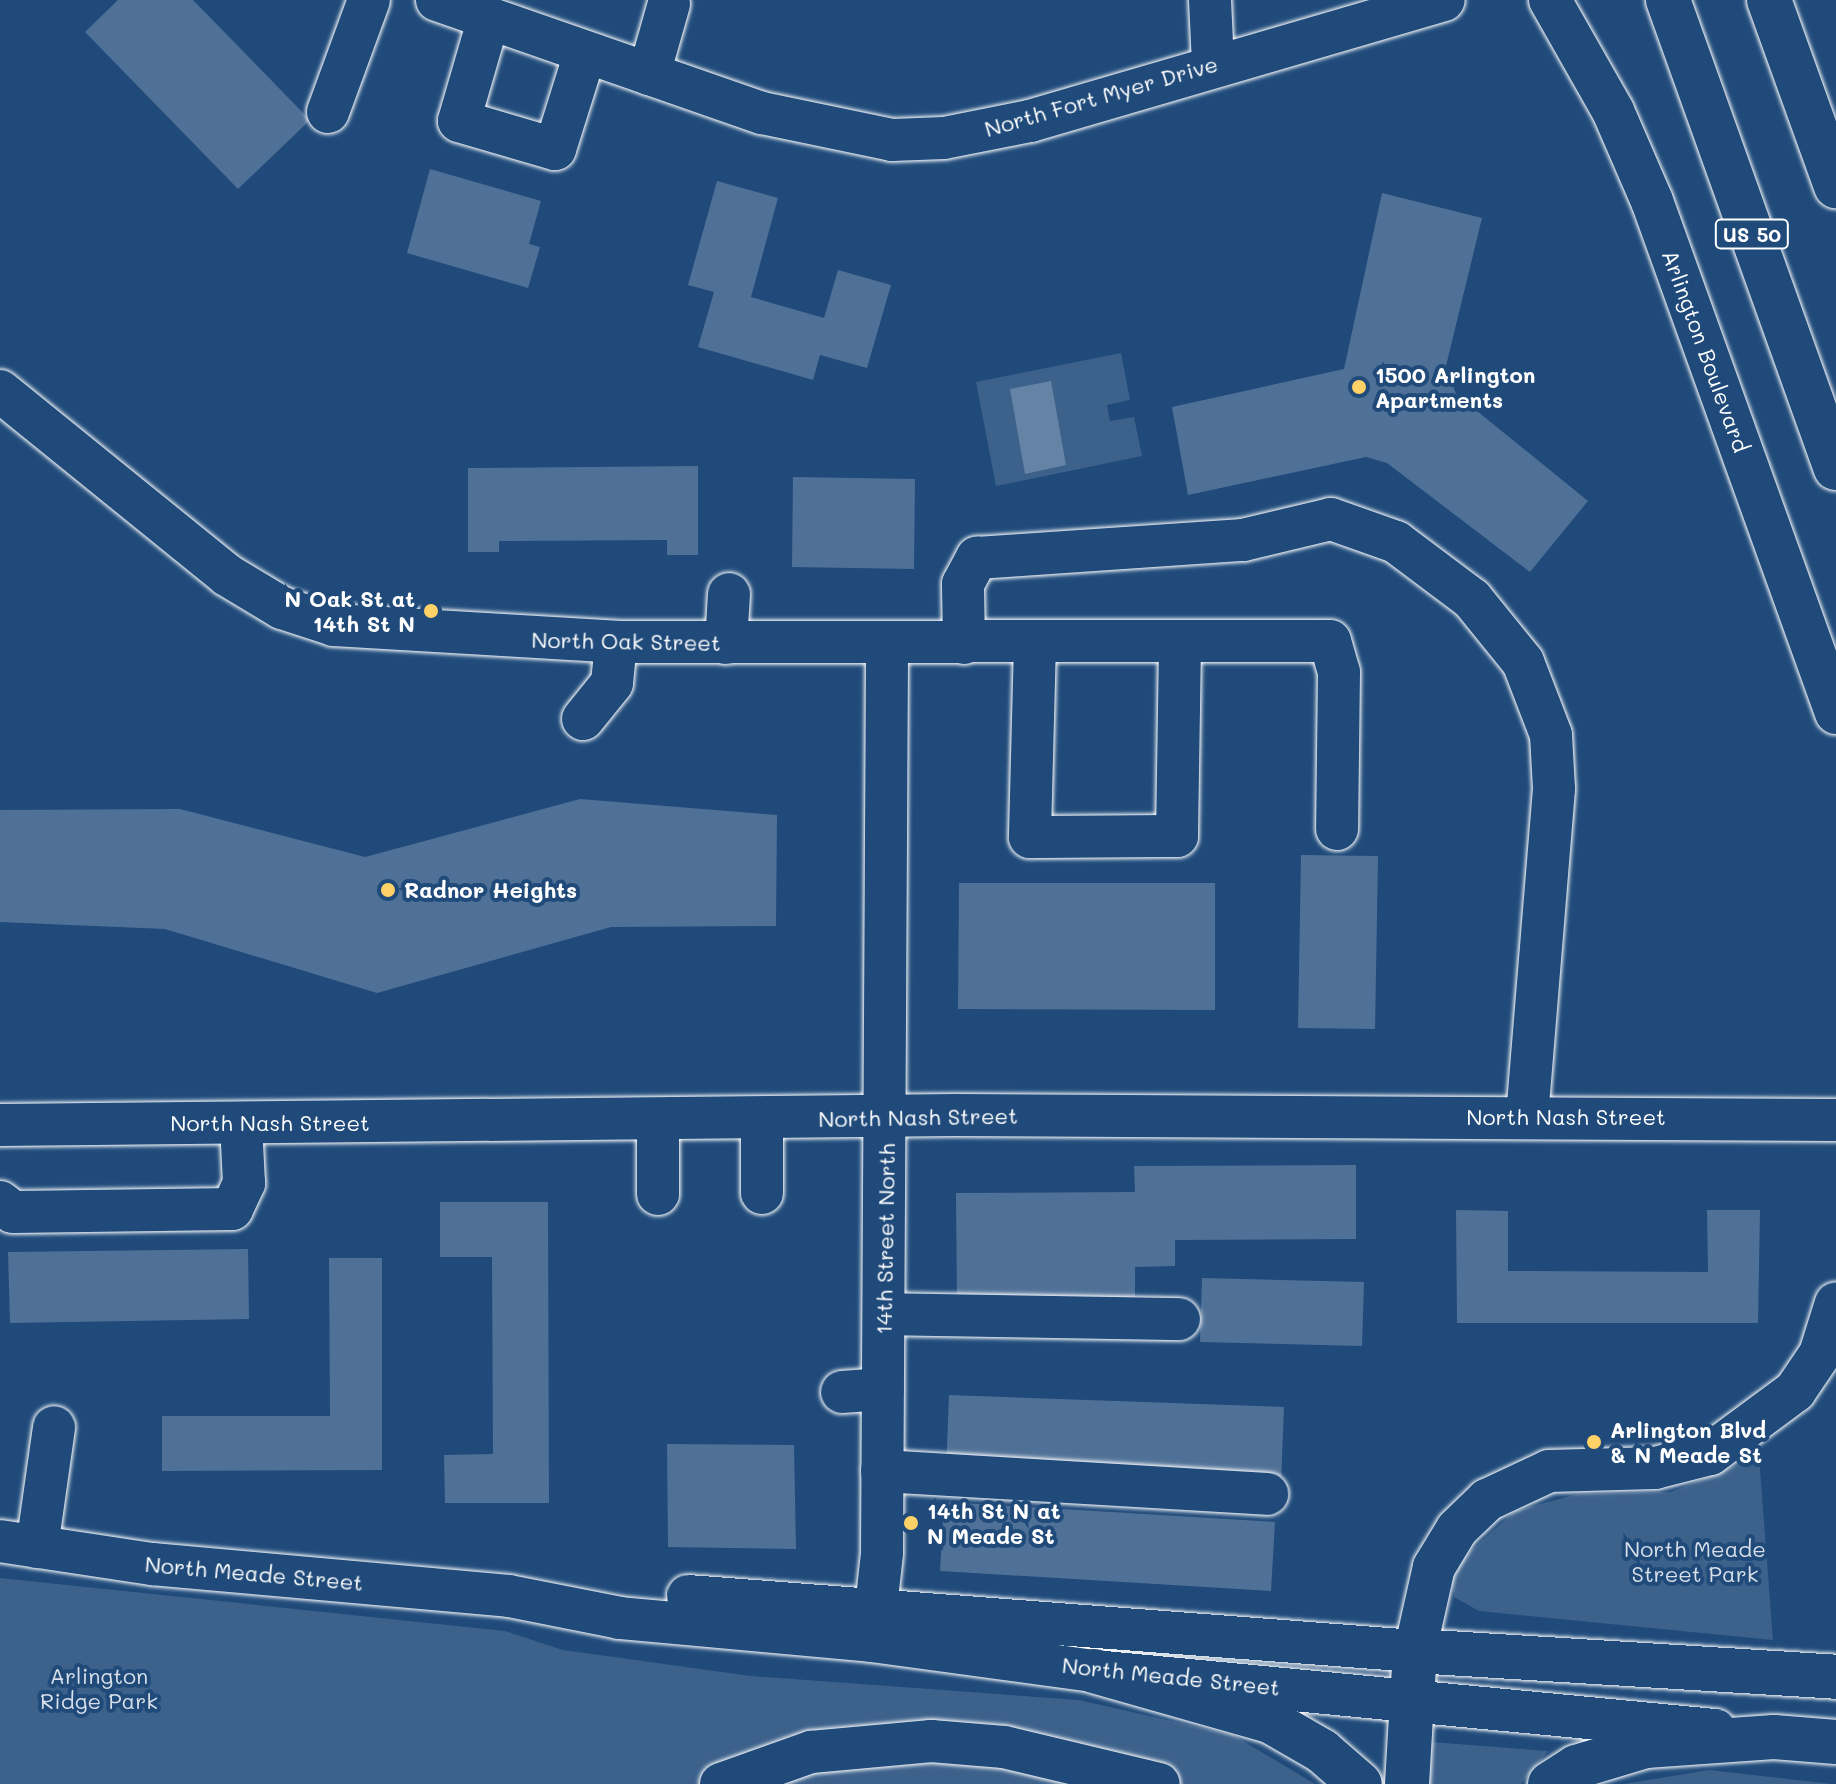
<!DOCTYPE html>
<html>
<head>
<meta charset="utf-8">
<style>
	body { margin:0 }
	#map { position:relative; width:1836px; height:1784px; overflow:hidden; background:#1f4a7a; font-family:Mali,sans-serif }
	div>[style] { position:absolute }
	[style*='--x'] { left:calc(var(--x)*1px); top:calc(var(--y)*1px); width:calc(var(--w)*1px); rotate:calc(var(--a)*1deg) }
	.green>* { inset:0; background:#3c618b }
	.water>* { inset:0; background:#6583a4 }
	.building>* { inset:0; background:#507197 }
	.roads { filter:drop-shadow(0 0 2px #fff) drop-shadow(0 0 2px #fff) }
	.minor>* { height:42px; margin:-21px; padding:0 21px; transform-origin:21px; border-radius:21px; background:#1f4a7a }
	.highway>* { height:44px; margin:-22px; padding:0 22px; transform-origin:22px; border-radius:22px; background:#1f4a7a }
	.dots>* { width:22px; height:22px; translate:-50% -50%; box-sizing:border-box; border:4px solid #1f4a7a; border-radius:50% }
	span { translate:-50% -50%; white-space:nowrap; text-align:center; line-height:1.15; -webkit-text-stroke:8px #1f4a7a; paint-order:stroke }
	.shield-label span { padding:2px 6px; background:#1f4a7a; border:2px solid; border-radius:6px; -webkit-text-stroke-width:0 }
	.shield-label { font-size:20px; color:#fff; font-weight:700 }
	.street-label { font-size:22px; color:#fff }
	.poi-label { font-size:22px; color:#fff; font-weight:700 }
	.left { translate:0 -50%; text-align:left }
	.right { translate:-100% -50%; text-align:right }
	.park-label { font-size:22px; color:#d8dfe8 }
</style>
</head>
<body>
<div id="map">
	<div class="green">
		<div style="clip-path:polygon(1121px 353px,1130px 400px,1107px 405px,1110px 421px,1134px 417px,1142px 456px,996px 486px,976px 382px)"></div>
		<div style="clip-path:polygon(1759px 1456px,1773px 1640px,1479px 1611px,1454px 1597px,1452px 1580px,1464px 1557px,1515px 1511px,1578px 1494px,1671px 1492px)"></div>
		<div style="clip-path:polygon(0 1578px,505px 1631px,563px 1650px,751px 1676px,1079px 1700px,1233px 1735px,1315px 1784px,0 1784px)"></div>
		<div style="clip-path:polygon(1431px 1742px,1548px 1751px,1521px 1784px,1429px 1784px)"></div>
		<div style="clip-path:polygon(1709px 1770px,1832px 1784px,1624px 1784px)"></div>
	</div>
	<div class="water">
		<div style="clip-path:polygon(1051px 381px,1066px 465px,1025px 474px,1010px 389px)"></div>
	</div>
	<div class="building">
		<div style="clip-path:polygon(118px 0,193px 0,310px 120px,238px 189px,85px 32px)"></div>
		<div style="clip-path:polygon(430px 169px,541px 201px,529px 244px,540px 247px,528px 288px,407px 253px)"></div>
		<div style="clip-path:polygon(717px 181px,778px 198px,751px 297px,824px 318px,838px 270px,891px 285px,867px 368px,820px 355px,813px 380px,698px 347px,714px 292px,688px 285px)"></div>
		<div style="clip-path:polygon(1382px 193px,1482px 218px,1446px 366px,1456px 394px,1588px 501px,1530px 572px,1387px 463px,1366px 457px,1188px 495px,1172px 407px,1344px 369px)"></div>
		<div style="clip-path:polygon(698px 466px,698px 555px,667px 555px,667px 540px,499px 541px,499px 552px,468px 552px,468px 468px)"></div>
		<div style="clip-path:polygon(793px 477px,915px 479px,914px 569px,792px 567px)"></div>
		<div style="clip-path:polygon(580px 799px,777px 815px,776px 926px,611px 927px,377px 993px,165px 929px,0 922px,0 810px,180px 809px,365px 857px)"></div>
		<div style="clip-path:polygon(1301px 855px,1378px 856px,1375px 1029px,1298px 1028px)"></div>
		<div style="clip-path:polygon(959px 883px,1215px 883px,1215px 1010px,958px 1009px)"></div>
		<div style="clip-path:polygon(1356px 1165px,1356px 1239px,1175px 1240px,1175px 1266px,1135px 1267px,1135px 1302px,957px 1303px,956px 1193px,1135px 1192px,1134px 1166px)"></div>
		<div style="clip-path:polygon(440px 1202px,548px 1202px,549px 1503px,445px 1503px,444px 1455px,493px 1454px,492px 1257px,440px 1257px)"></div>
		<div style="clip-path:polygon(1456px 1210px,1508px 1211px,1508px 1271px,1708px 1272px,1707px 1210px,1760px 1210px,1758px 1323px,1457px 1323px)"></div>
		<div style="clip-path:polygon(248px 1249px,249px 1319px,10px 1323px,8px 1252px)"></div>
		<div style="clip-path:polygon(329px 1258px,382px 1258px,382px 1470px,162px 1471px,162px 1416px,330px 1416px)"></div>
		<div style="clip-path:polygon(1202px 1278px,1364px 1282px,1362px 1346px,1200px 1342px)"></div>
		<div style="clip-path:polygon(949px 1395px,1284px 1407px,1281px 1483px,946px 1471px)"></div>
		<div style="clip-path:polygon(667px 1444px,794px 1445px,796px 1549px,668px 1547px)"></div>
		<div style="clip-path:polygon(944px 1502px,1275px 1522px,1271px 1591px,940px 1571px)"></div>
	</div>
	<div class="roads">
		<div class="minor">
			<div style="--x:437;--y:0;--w:344;--a:19.2"></div>
			<div style="--x:762;--y:113;--w:133;--a:11.7"></div>
			<div style="--x:892;--y:140;--w:52;--a:-2.2"></div>
			<div style="--x:944;--y:138;--w:88;--a:-11.2"></div>
			<div style="--x:1030;--y:121;--w:431;--a:-16.3"></div>
			<div style="--x:1210;--y:0;--w:64;--a:87.3"></div>
			<div style="--x:1550;--y:0;--w:128;--a:60.4"></div>
			<div style="--x:1613;--y:111;--w:98;--a:66.6"></div>
			<div style="--x:1652;--y:201;--w:544;--a:70.23"></div>
			<div style="--x:488;--y:21;--w:104;--a:106.2"></div>
			<div style="--x:459;--y:121;--w:100;--a:16.3"></div>
			<div style="--x:555;--y:149;--w:101;--a:-72.6"></div>
			<div style="--x:649;--y:74;--w:73;--a:-74.1"></div>
			<div style="--x:328;--y:112;--w:119;--a:-69.9"></div>
			<div style="--x:0;--y:391;--w:292;--a:39"></div>
			<div style="--x:227;--y:575;--w:64;--a:31"></div>
			<div style="--x:282;--y:608;--w:55;--a:18.1"></div>
			<div style="--x:334;--y:625;--w:283;--a:3.4"></div>
			<div style="--x:616;--y:642;--w:714;--a:-0.08"></div>
			<div style="--x:1330;--y:641;--w:32;--a:74"></div>
			<div style="--x:1339;--y:672;--w:157;--a:90.7"></div>
			<div style="--x:726;--y:643;--w:49;--a:-86.5"></div>
			<div style="--x:964;--y:643;--w:59;--a:-91"></div>
			<div style="--x:963;--y:584;--w:30;--a:-62"></div>
			<div style="--x:977;--y:558;--w:267;--a:-3.9"></div>
			<div style="--x:1243;--y:540;--w:90;--a:-13.4"></div>
			<div style="--x:1331;--y:519;--w:69;--a:19.5"></div>
			<div style="--x:1396;--y:542;--w:95;--a:36.9"></div>
			<div style="--x:1472;--y:599;--w:81;--a:51"></div>
			<div style="--x:1523;--y:662;--w:78;--a:69"></div>
			<div style="--x:1551;--y:735;--w:54;--a:86.8"></div>
			<div style="--x:1554;--y:789;--w:329;--a:94.7"></div>
			<div style="--x:1035;--y:643;--w:194;--a:91.5"></div>
			<div style="--x:1030;--y:837;--w:147;--a:-0.4"></div>
			<div style="--x:1177;--y:836;--w:193;--a:-89.1"></div>
			<div style="--x:583;--y:719;--w:46;--a:-51.1"></div>
			<div style="--x:612;--y:683;--w:41;--a:-84.4"></div>
			<div style="--x:762;--y:1119;--w:74;--a:90"></div>
			<div style="--x:0;--y:1125;--w:955;--a:-0.6"></div>
			<div style="--x:955;--y:1115;--w:881;--a:0.33"></div>
			<div style="--x:658;--y:1194;--w:75;--a:-90"></div>
			<div style="--x:0;--y:1202;--w:16;--a:38"></div>
			<div style="--x:13;--y:1212;--w:219;--a:-0.8"></div>
			<div style="--x:232;--y:1209;--w:29;--a:-65"></div>
			<div style="--x:244;--y:1183;--w:60;--a:-92.9"></div>
			<div style="--x:884;--y:1314;--w:295;--a:1"></div>
			<div style="--x:842;--y:1392;--w:41;--a:-4.2"></div>
			<div style="--x:882;--y:1471;--w:386;--a:3.4"></div>
			<div style="--x:0;--y:1541;--w:154;--a:8.6"></div>
			<div style="--x:152;--y:1564;--w:358;--a:5.1"></div>
			<div style="--x:509;--y:1596;--w:113;--a:11.2"></div>
			<div style="--x:620;--y:1618;--w:253;--a:5.2"></div>
			<div style="--x:872;--y:1641;--w:224;--a:7.7"></div>
			<div style="--x:1094;--y:1671;--w:624;--a:5.43"></div>
			<div style="--x:37;--y:1547;--w:121;--a:-81.9"></div>
			<div style="--x:688;--y:1596;--w:729;--a:4.33"></div>
			<div style="--x:1415;--y:1651;--w:86;--a:-77.3"></div>
			<div style="--x:1434;--y:1567;--w:44;--a:-58.8"></div>
			<div style="--x:1457;--y:1529;--w:42;--a:-44"></div>
			<div style="--x:1487;--y:1500;--w:68;--a:-25.1"></div>
			<div style="--x:1549;--y:1471;--w:106;--a:-1.6"></div>
			<div style="--x:1655;--y:1468;--w:57;--a:-14.3"></div>
			<div style="--x:1710;--y:1454;--w:106;--a:-36.5"></div>
			<div style="--x:1795;--y:1391;--w:45;--a:-56"></div>
			<div style="--x:1820;--y:1354;--w:53;--a:-72.6"></div>
			<div style="--x:873;--y:1635;--w:82;--a:-83.7"></div>
			<div style="--x:882;--y:1553;--w:909;--a:-89.68"></div>
			<div style="--x:721;--y:1784;--w:96;--a:-19.6"></div>
			<div style="--x:811;--y:1752;--w:121;--a:-5.2"></div>
			<div style="--x:931;--y:1741;--w:73;--a:4.7"></div>
			<div style="--x:1004;--y:1747;--w:159;--a:13.4"></div>
		</div>
		<div class="highway">
			<div style="--x:1668;--y:0;--w:497;--a:70.3"></div>
			<div style="--x:1769;--y:0;--w:198;--a:70.2"></div>
			<div style="--x:1094;--y:1671;--w:183;--a:15.9"></div>
			<div style="--x:1270;--y:1721;--w:60;--a:30"></div>
			<div style="--x:1322;--y:1751;--w:50;--a:41"></div>
			<div style="--x:1407;--y:1784;--w:133;--a:-86.6"></div>
			<div style="--x:1415;--y:1651;--w:422;--a:3.5"></div>
			<div style="--x:1550;--y:1784;--w:31;--a:-33"></div>
			<div style="--x:1576;--y:1767;--w:73;--a:-16.7"></div>
			<div style="--x:1646;--y:1746;--w:128;--a:-4"></div>
			<div style="--x:1774;--y:1737;--w:62;--a:4.6"></div>
		</div>
	</div>
	<div class="dots">
		<div style="left:1359px;top:387px;background:#ffd166"></div>
		<div style="left:431px;top:611px;background:#ffd166"></div>
		<div style="left:388px;top:890px;background:#ffd166"></div>
		<div style="left:1594px;top:1442px;background:#ffd166"></div>
		<div style="left:911px;top:1523px;background:#ffd166"></div>
	</div>
	<div class="shield-label">
		<span style="left:1752px;top:234px">US 50</span>
	</div>
	<div class="street-label">
		<span style="left:1101px;top:96px;rotate:-16deg">North Fort Myer Drive</span>
		<span style="left:1706px;top:351px;rotate:70deg">Arlington Boulevard</span>
		<span style="left:626px;top:641px;rotate:1deg">North Oak Street</span>
		<span style="left:918px;top:1117px;rotate:-1deg">North Nash Street</span>
		<span style="left:1566px;top:1117px">North Nash Street</span>
		<span style="left:270px;top:1123px">North Nash Street</span>
		<span style="left:885px;top:1239px;rotate:-89deg">14th Street North</span>
		<span style="left:254px;top:1573px;rotate:5deg">North Meade Street</span>
		<span style="left:1171px;top:1676px;rotate:6deg">North Meade Street</span>
	</div>
	<div class="poi-label">
		<span class="left" style="left:1375px;top:387px">1500 Arlington<br>Apartments</span>
		<span class="right" style="left:415px;top:611px">N Oak St at<br>14th St N</span>
		<span class="left" style="left:404px;top:890px">Radnor Heights</span>
		<span class="left" style="left:1610px;top:1442px">Arlington Blvd<br>&amp; N Meade St</span>
		<span class="left" style="left:927px;top:1523px">14th St N at<br>N Meade St</span>
	</div>
	<div class="park-label">
		<span style="left:1695px;top:1561px">North Meade<br>Street Park</span>
		<span style="left:99px;top:1688px">Arlington<br>Ridge Park</span>
	</div>
</div>
</body>
</html>
